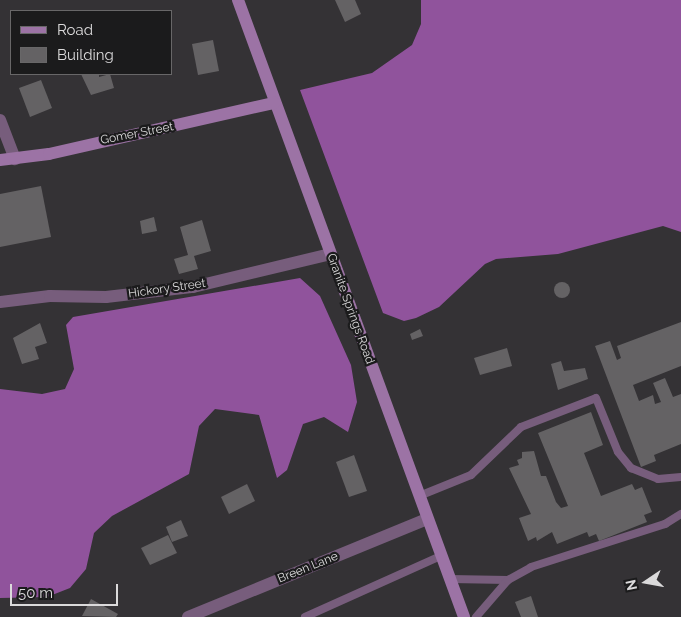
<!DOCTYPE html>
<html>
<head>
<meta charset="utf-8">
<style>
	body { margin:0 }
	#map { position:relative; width:681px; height:617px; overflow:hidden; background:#343235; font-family:Raleway,sans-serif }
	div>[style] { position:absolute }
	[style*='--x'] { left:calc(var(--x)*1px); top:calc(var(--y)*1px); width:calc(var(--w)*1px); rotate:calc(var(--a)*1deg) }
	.forest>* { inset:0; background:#90539c }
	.building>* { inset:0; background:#646264 }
	.round { border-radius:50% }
	.lane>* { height:8px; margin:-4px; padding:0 4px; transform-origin:4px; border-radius:4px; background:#775d7c }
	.street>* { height:12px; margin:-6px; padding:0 6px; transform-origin:6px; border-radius:6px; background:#775d7c }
	.secondary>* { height:12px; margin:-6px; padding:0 6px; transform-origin:6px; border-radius:6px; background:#9c73a5 }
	span { translate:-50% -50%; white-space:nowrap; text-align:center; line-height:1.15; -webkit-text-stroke:4.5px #1b1b1c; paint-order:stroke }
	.street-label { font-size:12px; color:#dbdadb }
	.legend { position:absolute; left:10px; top:10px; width:162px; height:65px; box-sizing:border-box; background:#1b1b1c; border:1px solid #686768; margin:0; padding:6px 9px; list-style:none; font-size:15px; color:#dbdadb }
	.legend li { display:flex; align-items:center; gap:10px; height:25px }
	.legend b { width:25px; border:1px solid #686768 }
	.north { position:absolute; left:621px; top:557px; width:50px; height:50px; -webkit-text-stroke:4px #1b1b1c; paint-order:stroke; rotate:258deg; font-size:14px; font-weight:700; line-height:20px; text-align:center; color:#dbdadb }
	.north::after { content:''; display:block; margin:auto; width:18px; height:22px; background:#dbdadb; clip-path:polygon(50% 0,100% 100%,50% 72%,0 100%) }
	.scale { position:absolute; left:10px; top:584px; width:108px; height:22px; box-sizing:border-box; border:2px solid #dbdadb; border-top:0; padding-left:6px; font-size:15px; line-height:18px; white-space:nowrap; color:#dbdadb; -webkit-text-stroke:4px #1b1b1c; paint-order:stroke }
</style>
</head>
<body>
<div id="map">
	<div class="forest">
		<div style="clip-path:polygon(421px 0,681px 0,681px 232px,663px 226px,558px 254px,496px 259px,485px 264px,439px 307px,416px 318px,404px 321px,383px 313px,300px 90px,372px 73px,412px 45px,421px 24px)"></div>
		<div style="clip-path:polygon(300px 278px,320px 296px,351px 365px,357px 402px,348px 432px,324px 417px,303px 424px,287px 470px,277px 478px,259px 415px,215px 409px,199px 426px,189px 474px,112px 516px,94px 533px,86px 569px,70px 588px,47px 597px,0 598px,0 389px,42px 394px,65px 389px,74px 369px,66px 325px,73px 317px)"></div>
	</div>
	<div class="building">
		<div style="clip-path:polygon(335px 0,355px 0,361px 14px,345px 22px)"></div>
		<div style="clip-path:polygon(213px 40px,219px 71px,198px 75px,192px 44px)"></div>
		<div style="clip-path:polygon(81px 74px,99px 74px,99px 77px,110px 74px,114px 88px,91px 95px)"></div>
		<div style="clip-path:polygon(41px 80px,52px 108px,30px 117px,19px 88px)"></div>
		<div style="clip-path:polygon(41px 186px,51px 237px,0 247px,0 194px)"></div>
		<div style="clip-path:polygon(154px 217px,157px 231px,142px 234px,140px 221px)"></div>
		<div style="clip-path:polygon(202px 220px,211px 251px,194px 256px,198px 269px,179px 274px,174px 259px,188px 255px,180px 227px)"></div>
		<div class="round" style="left:554px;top:282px;width:16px;height:16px"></div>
		<div style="clip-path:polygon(681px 322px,681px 366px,633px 385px,639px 401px,653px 395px,655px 404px,661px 402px,653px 383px,665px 378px,673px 397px,681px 394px,681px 444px,654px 455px,656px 461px,641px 467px,595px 346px,610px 341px,617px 360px,621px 358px,617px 346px)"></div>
		<div style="clip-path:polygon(40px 323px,47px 343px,35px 347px,39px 359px,22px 364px,13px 338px)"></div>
		<div style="clip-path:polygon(420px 329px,423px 336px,412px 340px,410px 334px)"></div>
		<div style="clip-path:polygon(507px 348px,512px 366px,480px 375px,474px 358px)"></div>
		<div style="clip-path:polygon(561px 361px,564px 371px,585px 368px,588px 379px,558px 390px,551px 364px)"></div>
		<div style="clip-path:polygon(591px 412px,603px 445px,584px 453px,601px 496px,632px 484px,635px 490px,642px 487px,652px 512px,644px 515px,647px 522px,599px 541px,596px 534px,589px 537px,587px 532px,557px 544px,552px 532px,537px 541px,536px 537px,528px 541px,519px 518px,531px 514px,509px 468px,519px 465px,517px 460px,522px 458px,522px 452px,534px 451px,541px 476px,546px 476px,556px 502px,561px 508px,568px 506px,538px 433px)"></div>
		<div style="clip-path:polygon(354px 455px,367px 491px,349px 497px,336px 462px)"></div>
		<div style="clip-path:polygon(247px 484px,255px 501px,229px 514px,221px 497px)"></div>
		<div style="clip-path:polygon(181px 520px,188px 536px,172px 542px,166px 527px)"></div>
		<div style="clip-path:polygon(168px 535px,177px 553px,150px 565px,141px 548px)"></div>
		<div style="clip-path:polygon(531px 596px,538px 617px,521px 617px,515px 602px)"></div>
		<div style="clip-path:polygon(91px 599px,118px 614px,116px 617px,82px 616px)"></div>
	</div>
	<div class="lane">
		<div style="--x:419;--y:496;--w:56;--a:-22"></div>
		<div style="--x:471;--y:475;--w:69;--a:-43.8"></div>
		<div style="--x:521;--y:427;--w:80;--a:-21.1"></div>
		<div style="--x:596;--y:398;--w:58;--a:67.8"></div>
		<div style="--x:618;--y:452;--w:21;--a:51"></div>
		<div style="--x:631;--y:468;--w:29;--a:22"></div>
		<div style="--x:658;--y:479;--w:23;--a:-5"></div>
		<div style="--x:450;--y:579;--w:58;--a:1"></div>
		<div style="--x:305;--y:617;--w:149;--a:-24.2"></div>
		<div style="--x:476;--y:617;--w:49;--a:-49.1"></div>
		<div style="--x:508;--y:580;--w:26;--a:-29"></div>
		<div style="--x:531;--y:567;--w:141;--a:-17.8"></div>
		<div style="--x:665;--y:524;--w:19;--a:-32"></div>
	</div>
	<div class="street">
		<div style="--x:0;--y:120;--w:42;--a:69"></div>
		<div style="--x:0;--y:302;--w:50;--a:-6.8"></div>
		<div style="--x:50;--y:296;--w:56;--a:1"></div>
		<div style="--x:106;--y:297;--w:88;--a:-6.6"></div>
		<div style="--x:193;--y:287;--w:141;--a:-13.5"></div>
		<div style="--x:188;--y:617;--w:258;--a:-22.3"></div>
	</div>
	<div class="secondary">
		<div style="--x:238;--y:0;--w:657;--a:69.88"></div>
		<div style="--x:0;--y:160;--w:49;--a:-7"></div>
		<div style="--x:49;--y:154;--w:231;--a:-12.8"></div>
	</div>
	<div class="street-label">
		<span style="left:137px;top:134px;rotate:-11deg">Gomer Street</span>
		<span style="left:167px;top:289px;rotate:-8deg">Hickory Street</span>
		<span style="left:350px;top:309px;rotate:70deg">Granite Springs Road</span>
		<span style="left:308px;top:568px;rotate:-22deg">Breen Lane</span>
	</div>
	<ul class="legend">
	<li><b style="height:6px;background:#9c73a5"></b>Road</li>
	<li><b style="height:14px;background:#646264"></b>Building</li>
	</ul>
	<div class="north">N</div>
	<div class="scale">50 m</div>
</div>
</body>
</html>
